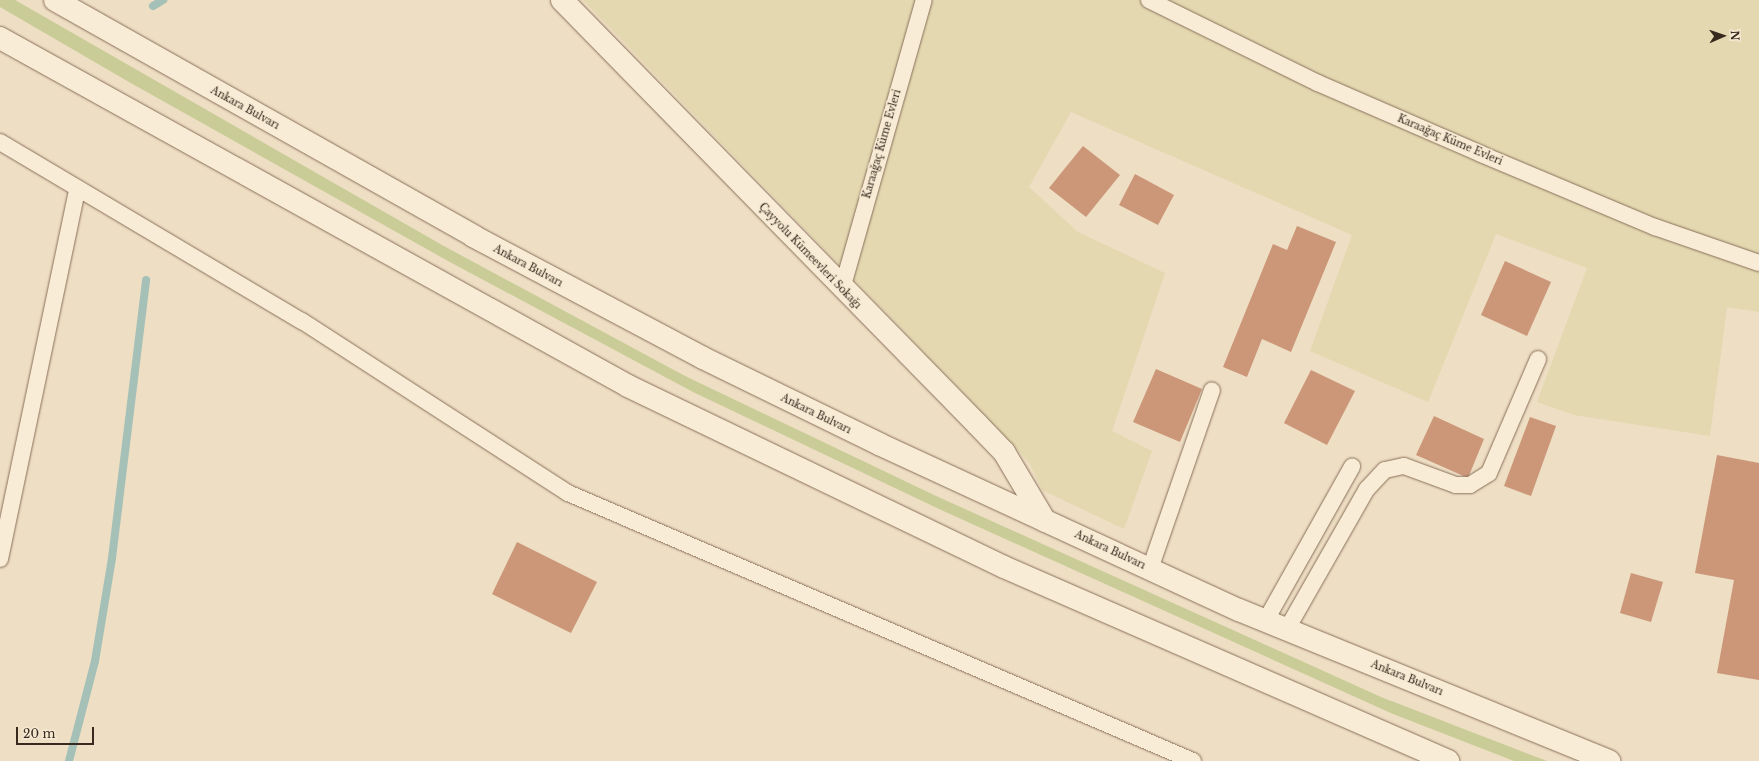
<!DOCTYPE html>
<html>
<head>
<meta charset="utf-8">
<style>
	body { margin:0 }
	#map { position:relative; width:1759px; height:761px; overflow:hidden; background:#eedec3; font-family:"Libre Baskerville",serif }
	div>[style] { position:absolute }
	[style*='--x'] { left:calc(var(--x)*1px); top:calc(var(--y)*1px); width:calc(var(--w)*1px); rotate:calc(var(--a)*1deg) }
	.farmland>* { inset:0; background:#e3d8b0 }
	.green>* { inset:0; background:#c9cc97 }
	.stream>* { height:8px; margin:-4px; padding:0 4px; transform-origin:4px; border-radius:4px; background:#a5c0b7 }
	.building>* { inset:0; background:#cc9679 }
	.roads { filter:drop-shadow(0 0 1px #886f5a) drop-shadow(0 0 1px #886f5a) }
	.lane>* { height:16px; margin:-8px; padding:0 8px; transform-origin:8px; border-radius:8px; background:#f9ecd6 }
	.street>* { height:22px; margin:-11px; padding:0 11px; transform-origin:11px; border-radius:11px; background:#f9ecd6 }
	.secondary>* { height:22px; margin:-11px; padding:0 11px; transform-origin:11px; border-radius:11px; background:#f9ecd6 }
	span { translate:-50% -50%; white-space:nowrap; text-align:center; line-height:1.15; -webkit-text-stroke:3px #f5e9d2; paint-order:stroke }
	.street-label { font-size:10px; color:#38291e }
	.north { position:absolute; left:1703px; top:16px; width:40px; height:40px; -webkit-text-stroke:3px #f5e9d2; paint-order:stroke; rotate:88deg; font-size:11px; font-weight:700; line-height:16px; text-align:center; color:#38291e }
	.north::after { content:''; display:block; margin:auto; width:14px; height:18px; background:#38291e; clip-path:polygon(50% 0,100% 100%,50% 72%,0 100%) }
	.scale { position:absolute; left:16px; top:727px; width:78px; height:18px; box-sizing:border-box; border:2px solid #38291e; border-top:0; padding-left:5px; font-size:12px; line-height:14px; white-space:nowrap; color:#38291e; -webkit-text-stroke:3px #f5e9d2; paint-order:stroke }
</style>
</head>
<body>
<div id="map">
	<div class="farmland">
		<div style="clip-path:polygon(583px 0,1759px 0,1759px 312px,1727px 307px,1710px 436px,1574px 415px,1537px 402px,1587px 268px,1496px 234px,1428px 402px,1310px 351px,1352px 235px,1071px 112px,1029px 187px,1078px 232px,1165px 273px,1112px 431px,1152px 451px,1124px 529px,1042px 490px,1030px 464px,1006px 437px)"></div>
	</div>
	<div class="green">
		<div style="clip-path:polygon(0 0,15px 0,442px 245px,685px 376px,934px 495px,1381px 697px,1547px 761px,1514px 761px,1393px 714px,939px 509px,693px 392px,448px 261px,129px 82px,0 7px)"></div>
	</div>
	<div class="stream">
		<div style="--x:153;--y:6;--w:12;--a:-31"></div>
		<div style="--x:69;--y:761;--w:103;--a:-75.4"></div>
		<div style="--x:95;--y:661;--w:104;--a:-80.6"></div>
		<div style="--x:112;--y:558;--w:280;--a:-83"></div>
	</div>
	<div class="building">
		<div style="clip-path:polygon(1083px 146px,1120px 175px,1086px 217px,1049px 188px)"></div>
		<div style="clip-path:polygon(1135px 174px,1174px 195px,1158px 225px,1119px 205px)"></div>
		<div style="clip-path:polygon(1297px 226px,1336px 242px,1291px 352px,1262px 339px,1247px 377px,1223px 367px,1273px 244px,1287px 250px)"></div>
		<div style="clip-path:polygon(1505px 261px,1551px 282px,1527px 336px,1481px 315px)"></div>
		<div style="clip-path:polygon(1156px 369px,1202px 389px,1180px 442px,1133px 422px)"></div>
		<div style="clip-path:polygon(1311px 370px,1355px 391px,1327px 445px,1284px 423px)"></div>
		<div style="clip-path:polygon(1434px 416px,1484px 439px,1468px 478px,1416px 455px)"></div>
		<div style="clip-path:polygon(1530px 417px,1556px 426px,1531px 496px,1504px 486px)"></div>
		<div style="clip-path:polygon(1717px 455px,1759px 463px,1759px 680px,1717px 673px,1734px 580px,1695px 573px)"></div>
		<div style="clip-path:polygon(517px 542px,597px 582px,571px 633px,492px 594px)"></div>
		<div style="clip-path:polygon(1631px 573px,1663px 582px,1651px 622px,1620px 613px)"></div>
	</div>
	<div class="roads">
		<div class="lane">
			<div style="--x:1149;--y:0;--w:188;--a:26.2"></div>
			<div style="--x:1318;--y:83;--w:178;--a:23.5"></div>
			<div style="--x:1481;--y:154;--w:189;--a:22.8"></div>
			<div style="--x:1655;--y:227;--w:110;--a:19.1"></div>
			<div style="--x:0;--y:142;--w:351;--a:30.7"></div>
			<div style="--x:302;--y:321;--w:317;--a:32.9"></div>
			<div style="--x:568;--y:493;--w:680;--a:23.21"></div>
			<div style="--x:842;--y:289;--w:300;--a:-74.2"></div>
			<div style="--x:0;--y:559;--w:377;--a:-78.2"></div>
			<div style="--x:1150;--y:569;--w:189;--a:-70.9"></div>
			<div style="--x:1266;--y:620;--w:176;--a:-60.7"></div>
			<div style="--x:1287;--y:629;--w:161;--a:-60.3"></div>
			<div style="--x:1367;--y:489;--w:26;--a:-47"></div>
			<div style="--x:1385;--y:470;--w:19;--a:-12"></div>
			<div style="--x:1404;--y:466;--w:55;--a:20.1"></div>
			<div style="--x:1456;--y:485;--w:14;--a:0"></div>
			<div style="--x:1470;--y:485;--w:22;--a:-32"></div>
			<div style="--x:1489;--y:473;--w:124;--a:-66.7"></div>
		</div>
		<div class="street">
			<div style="--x:562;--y:0;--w:593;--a:45.61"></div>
			<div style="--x:977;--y:424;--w:39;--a:46"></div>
			<div style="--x:1004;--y:452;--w:80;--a:59.3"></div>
		</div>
		<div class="secondary">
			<div style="--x:55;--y:0;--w:480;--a:29.4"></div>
			<div style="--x:473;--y:236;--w:260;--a:27.9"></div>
			<div style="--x:703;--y:358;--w:196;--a:26"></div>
			<div style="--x:879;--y:444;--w:396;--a:24.8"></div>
			<div style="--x:1239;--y:610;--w:400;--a:22.2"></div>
			<div style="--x:0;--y:38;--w:718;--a:28.99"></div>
			<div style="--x:628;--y:386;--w:417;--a:25.7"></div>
			<div style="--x:1004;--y:567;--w:485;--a:23.6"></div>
		</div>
	</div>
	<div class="street-label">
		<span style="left:245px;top:108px;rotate:29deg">Ankara Bulvarı</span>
		<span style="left:1450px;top:140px;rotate:23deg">Karaağaç Küme Evleri</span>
		<span style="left:882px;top:144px;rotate:-74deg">Karaağaç Küme Evleri</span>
		<span style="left:810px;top:256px;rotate:46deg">Çayyolu Kümeevleri Sokağı</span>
		<span style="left:528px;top:266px;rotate:28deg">Ankara Bulvarı</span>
		<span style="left:816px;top:414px;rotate:26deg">Ankara Bulvarı</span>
		<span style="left:1110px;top:550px;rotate:25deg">Ankara Bulvarı</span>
		<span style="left:1407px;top:678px;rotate:22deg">Ankara Bulvarı</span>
	</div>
	<div class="north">N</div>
	<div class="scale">20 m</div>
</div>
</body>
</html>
